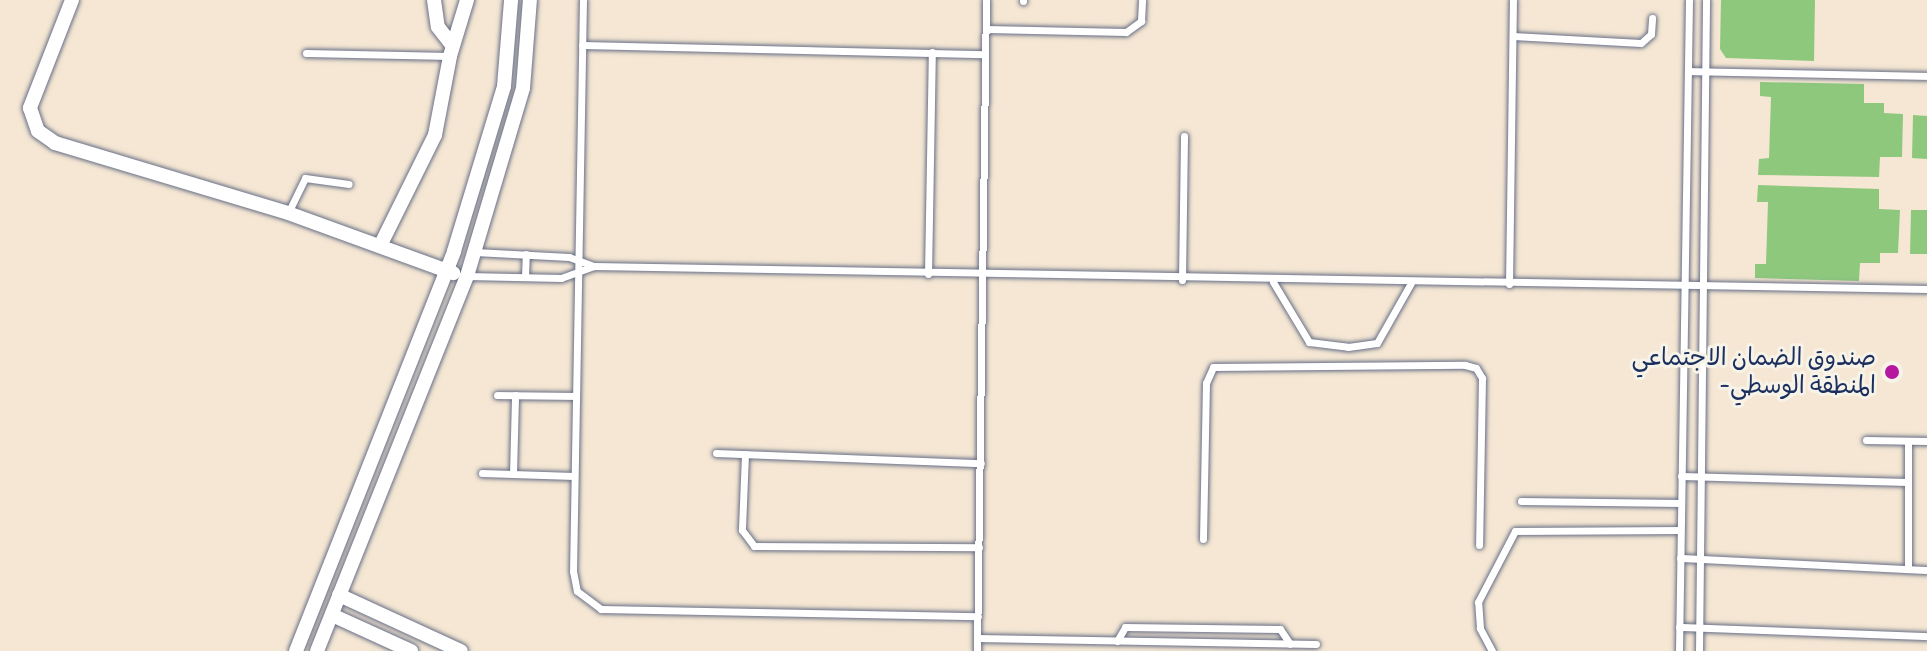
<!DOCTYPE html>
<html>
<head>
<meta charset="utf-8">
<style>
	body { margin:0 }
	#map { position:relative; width:1927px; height:651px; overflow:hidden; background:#f5e7d3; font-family:Pangolin,"Playpen Sans Arabic",sans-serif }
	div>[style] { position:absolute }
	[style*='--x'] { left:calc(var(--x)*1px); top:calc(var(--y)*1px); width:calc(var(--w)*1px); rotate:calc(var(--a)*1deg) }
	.green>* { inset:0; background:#8dc87d }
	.roads { filter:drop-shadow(0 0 2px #676f87) drop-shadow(0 0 2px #676f87) }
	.lane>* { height:7px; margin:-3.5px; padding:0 3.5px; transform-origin:3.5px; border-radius:3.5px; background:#fff }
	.street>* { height:14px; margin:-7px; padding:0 7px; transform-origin:7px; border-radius:7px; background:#fff }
	.dots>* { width:22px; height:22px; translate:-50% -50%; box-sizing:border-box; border:4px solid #f7f3e8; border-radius:50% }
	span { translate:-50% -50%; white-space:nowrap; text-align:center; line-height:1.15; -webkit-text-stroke:6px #f7f3e8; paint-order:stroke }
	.poi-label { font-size:24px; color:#1b2f5e }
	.right { translate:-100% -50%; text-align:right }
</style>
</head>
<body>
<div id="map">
	<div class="green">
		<div style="clip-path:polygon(1721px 0,1815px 0,1814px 61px,1726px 58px,1720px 49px)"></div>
		<div style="clip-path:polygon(1760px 82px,1864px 84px,1864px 103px,1884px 103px,1884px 113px,1903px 114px,1902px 157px,1880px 157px,1879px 177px,1758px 175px,1759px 159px,1769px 158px,1771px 97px,1760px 96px)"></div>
		<div style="clip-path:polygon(1913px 115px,1927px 116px,1927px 159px,1912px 158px)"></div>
		<div style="clip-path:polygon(1758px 185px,1879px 189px,1879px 209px,1900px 210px,1898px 253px,1880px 253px,1880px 263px,1860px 263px,1859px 281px,1755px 278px,1755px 264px,1766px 264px,1768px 202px,1757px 202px)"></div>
		<div style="clip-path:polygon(1911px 210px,1927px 210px,1927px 254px,1910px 254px)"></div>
	</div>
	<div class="roads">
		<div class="lane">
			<div style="--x:583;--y:0;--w:571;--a:91"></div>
			<div style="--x:573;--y:571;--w:20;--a:79"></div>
			<div style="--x:577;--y:591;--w:30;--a:37"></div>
			<div style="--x:601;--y:609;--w:377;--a:1.1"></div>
			<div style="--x:1023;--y:1;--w:1;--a:-90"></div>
			<div style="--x:986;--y:29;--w:140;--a:1.2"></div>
			<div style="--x:1126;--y:32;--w:19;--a:-36"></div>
			<div style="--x:1141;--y:21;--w:21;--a:-87"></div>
			<div style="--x:1513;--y:36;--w:128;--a:3.1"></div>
			<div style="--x:1641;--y:43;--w:13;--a:-42"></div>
			<div style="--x:1651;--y:34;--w:16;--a:-86"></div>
			<div style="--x:582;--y:45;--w:403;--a:1.3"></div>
			<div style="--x:306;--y:53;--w:144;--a:1.2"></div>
			<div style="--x:1688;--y:71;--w:239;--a:1.2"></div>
			<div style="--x:288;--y:213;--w:39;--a:-64"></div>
			<div style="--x:305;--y:178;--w:44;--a:7.8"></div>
			<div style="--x:475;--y:252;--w:94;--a:3"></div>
			<div style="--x:569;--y:257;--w:27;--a:20"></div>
			<div style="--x:594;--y:266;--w:1333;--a:0.99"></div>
			<div style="--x:928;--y:274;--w:222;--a:-89"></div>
			<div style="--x:467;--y:276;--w:94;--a:1.2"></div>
			<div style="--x:561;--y:278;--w:35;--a:-20"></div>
			<div style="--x:525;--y:277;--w:23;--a:-88"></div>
			<div style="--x:1182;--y:280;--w:144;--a:-89.2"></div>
			<div style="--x:1273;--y:282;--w:70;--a:59"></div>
			<div style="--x:1309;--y:342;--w:39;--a:7"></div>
			<div style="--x:1348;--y:347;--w:29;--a:-8"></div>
			<div style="--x:1377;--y:343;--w:69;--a:-60.5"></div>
			<div style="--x:1509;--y:284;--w:284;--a:-89.2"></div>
			<div style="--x:497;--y:395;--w:79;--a:0.7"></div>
			<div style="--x:1866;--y:440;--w:61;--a:0.9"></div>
			<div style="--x:1908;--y:441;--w:128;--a:90"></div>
			<div style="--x:716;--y:453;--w:265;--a:2.2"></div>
			<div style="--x:745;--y:454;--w:76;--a:92.3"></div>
			<div style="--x:742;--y:530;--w:20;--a:53"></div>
			<div style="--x:754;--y:546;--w:225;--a:0.3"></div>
			<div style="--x:482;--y:473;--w:92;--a:1.9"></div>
			<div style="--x:513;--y:474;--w:79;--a:-88.5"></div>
			<div style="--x:1681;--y:476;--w:227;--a:1.5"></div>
			<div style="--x:1521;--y:501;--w:160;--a:0.7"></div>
			<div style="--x:1203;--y:539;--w:156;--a:-88.9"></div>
			<div style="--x:1206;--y:383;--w:17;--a:-66"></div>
			<div style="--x:1213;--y:367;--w:252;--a:-0.5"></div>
			<div style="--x:1465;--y:365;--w:11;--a:15"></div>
			<div style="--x:1476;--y:368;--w:12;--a:59"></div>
			<div style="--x:1482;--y:378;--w:167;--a:91"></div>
			<div style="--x:1680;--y:558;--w:247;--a:2.8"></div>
			<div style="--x:1679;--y:627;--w:248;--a:2.1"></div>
			<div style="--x:977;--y:638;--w:339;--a:1"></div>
			<div style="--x:1117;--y:641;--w:16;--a:-60"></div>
			<div style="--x:1125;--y:627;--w:155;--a:0.7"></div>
			<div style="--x:1280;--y:629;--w:18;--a:56"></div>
			<div style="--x:977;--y:651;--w:651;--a:-89.21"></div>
			<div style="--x:1492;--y:651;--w:26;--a:-118"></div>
			<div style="--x:1480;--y:628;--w:26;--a:-94"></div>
			<div style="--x:1478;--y:602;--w:80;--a:-62.5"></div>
			<div style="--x:1515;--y:531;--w:165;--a:-0.3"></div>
			<div style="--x:1679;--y:651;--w:651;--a:-89.12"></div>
			<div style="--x:1699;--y:651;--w:651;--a:-89.38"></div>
		</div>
		<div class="street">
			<div style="--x:72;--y:0;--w:116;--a:111.3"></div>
			<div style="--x:30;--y:108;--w:24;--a:71"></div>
			<div style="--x:38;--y:131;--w:21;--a:35"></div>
			<div style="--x:55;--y:143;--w:243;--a:16.7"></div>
			<div style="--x:288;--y:213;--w:176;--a:20"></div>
			<div style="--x:434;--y:0;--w:27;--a:82"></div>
			<div style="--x:438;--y:27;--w:23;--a:52"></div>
			<div style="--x:381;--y:244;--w:122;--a:-63.6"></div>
			<div style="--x:435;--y:135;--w:80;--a:-79.2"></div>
			<div style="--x:450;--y:56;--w:59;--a:-73.1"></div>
			<div style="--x:339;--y:595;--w:134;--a:24.7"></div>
			<div style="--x:332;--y:615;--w:87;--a:24.5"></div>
			<div style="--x:296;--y:651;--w:430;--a:-68.4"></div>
			<div style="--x:454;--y:251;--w:172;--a:-73.1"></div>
			<div style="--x:504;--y:86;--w:86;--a:-85.3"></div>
			<div style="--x:317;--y:651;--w:404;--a:-68.2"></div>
			<div style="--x:467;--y:276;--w:196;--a:-73.4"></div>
			<div style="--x:523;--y:88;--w:88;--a:-85.5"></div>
		</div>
	</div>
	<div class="dots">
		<div style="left:1892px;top:372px;background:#b5179e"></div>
	</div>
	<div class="poi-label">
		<span class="right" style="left:1876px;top:372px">صندوق الضمان الاجتماعي<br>-المنطقة الوسطي</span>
	</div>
</div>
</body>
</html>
